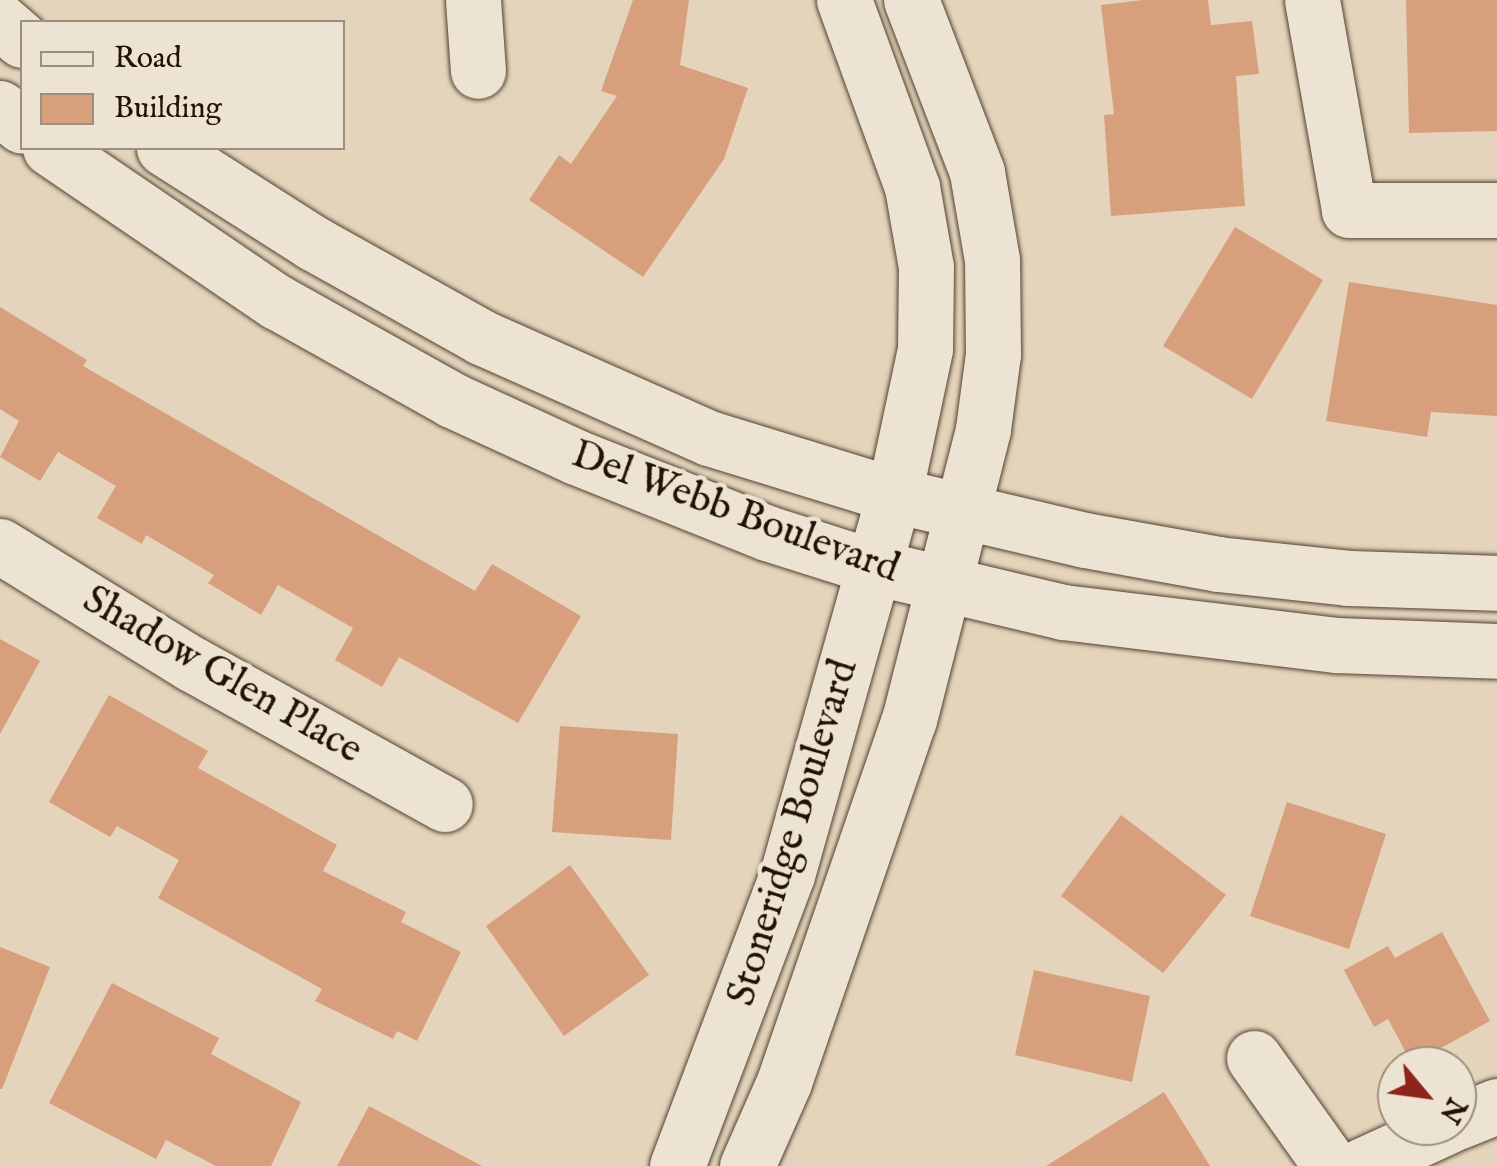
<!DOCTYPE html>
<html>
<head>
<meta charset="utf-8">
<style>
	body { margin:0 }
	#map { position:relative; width:1497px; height:1166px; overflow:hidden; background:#e4d4bb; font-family:"IM FELL English",serif }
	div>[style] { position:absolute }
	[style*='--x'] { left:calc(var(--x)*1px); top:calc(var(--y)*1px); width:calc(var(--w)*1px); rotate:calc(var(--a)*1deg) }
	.building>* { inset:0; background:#d89f7d }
	.roads { filter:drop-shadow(0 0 2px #514330) drop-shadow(0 0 2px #514330) }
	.minor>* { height:55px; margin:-27.5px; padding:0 27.5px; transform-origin:27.5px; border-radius:27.5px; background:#ede3d3 }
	span { translate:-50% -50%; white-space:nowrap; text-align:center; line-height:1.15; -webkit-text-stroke:9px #ede3d3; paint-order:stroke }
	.street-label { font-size:40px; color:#201302 }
	.legend { position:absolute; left:20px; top:20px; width:325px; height:130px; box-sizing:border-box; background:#ede3d3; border:2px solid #9b907f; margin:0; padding:12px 18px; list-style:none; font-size:30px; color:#201302 }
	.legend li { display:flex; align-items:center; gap:20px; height:50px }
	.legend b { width:50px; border:2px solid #9b907f }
	.north { position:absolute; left:1377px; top:1046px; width:100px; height:100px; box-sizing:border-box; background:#ede3d3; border:2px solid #9b907f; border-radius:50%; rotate:119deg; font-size:28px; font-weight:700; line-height:40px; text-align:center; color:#201302 }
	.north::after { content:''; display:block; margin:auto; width:35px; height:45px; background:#8f2418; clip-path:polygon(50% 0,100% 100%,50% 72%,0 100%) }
</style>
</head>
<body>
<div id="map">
	<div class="building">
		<div style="clip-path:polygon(633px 0,689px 0,680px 65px,748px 88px,724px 159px,643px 277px,529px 200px,559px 155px,571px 164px,617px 96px,601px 91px)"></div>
		<div style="clip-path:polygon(1143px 0,1208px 0,1211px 25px,1252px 21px,1259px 74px,1236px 76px,1245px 206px,1111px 216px,1104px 115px,1114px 114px,1101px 5px)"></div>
		<div style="clip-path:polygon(1406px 0,1497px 0,1497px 131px,1409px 133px)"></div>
		<div style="clip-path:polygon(1235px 227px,1323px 280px,1252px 399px,1163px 346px)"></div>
		<div style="clip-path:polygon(1349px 282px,1497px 305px,1497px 416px,1431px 412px,1427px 437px,1326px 421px)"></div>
		<div style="clip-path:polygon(0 307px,87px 360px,83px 366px,475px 591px,492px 564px,581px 616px,518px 723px,399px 657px,382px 687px,335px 660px,353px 628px,278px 585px,261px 615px,208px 583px,214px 575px,146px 535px,142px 544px,97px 518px,116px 486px,58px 452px,40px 481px,0 457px,19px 421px,0 409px)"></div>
		<div style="clip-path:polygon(0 639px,40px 661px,0 734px)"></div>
		<div style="clip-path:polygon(109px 695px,208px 751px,198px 768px,337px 845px,323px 871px,406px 912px,401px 922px,461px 952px,417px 1041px,397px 1031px,393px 1039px,315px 1001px,322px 989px,158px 898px,179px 860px,117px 826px,110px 837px,49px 802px)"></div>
		<div style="clip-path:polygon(560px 726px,678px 734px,671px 840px,552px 832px)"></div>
		<div style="clip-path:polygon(1287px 802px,1386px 834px,1349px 949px,1250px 916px)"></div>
		<div style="clip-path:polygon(1121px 815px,1226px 895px,1163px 973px,1061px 896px)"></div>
		<div style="clip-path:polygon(570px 865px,649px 975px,564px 1036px,486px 926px)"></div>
		<div style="clip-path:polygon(1442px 932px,1490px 1021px,1412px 1064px,1388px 1019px,1374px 1027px,1344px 970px,1388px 946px,1395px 958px)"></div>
		<div style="clip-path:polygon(0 947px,50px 967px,2px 1089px,0 1089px)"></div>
		<div style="clip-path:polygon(1034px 970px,1150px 996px,1132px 1082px,1015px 1055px)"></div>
		<div style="clip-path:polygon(112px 983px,219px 1038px,211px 1054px,301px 1102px,271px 1166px,216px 1166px,166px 1140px,156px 1159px,49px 1103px)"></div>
		<div style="clip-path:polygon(1164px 1092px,1210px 1166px,1046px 1166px)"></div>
		<div style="clip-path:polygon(369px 1106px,482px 1166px,337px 1166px)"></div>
	</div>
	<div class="roads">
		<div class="minor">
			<div style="--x:473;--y:0;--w:71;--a:86"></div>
			<div style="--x:1312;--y:0;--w:213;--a:80"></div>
			<div style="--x:1349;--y:210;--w:148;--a:0"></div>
			<div style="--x:0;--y:21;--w:29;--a:41"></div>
			<div style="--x:0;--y:108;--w:28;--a:39"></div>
			<div style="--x:50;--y:148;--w:274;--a:34.2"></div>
			<div style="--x:277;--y:302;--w:201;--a:29.2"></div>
			<div style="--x:452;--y:400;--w:136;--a:24.7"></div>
			<div style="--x:576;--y:457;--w:206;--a:21.7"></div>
			<div style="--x:767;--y:533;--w:112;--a:17.6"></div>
			<div style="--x:874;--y:567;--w:194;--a:13.4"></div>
			<div style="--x:1063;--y:612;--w:276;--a:6.9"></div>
			<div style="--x:1337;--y:645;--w:160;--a:2.1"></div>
			<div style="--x:164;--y:148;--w:177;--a:32.5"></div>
			<div style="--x:313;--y:243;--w:193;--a:29.2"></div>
			<div style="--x:481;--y:337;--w:249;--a:23.9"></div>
			<div style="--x:709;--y:438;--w:194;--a:17.1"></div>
			<div style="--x:894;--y:495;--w:196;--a:13.3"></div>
			<div style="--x:1085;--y:540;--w:135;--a:10.2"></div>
			<div style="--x:1218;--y:564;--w:131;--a:6.1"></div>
			<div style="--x:1348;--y:578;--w:149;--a:1.9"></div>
			<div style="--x:0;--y:546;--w:225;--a:31.6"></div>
			<div style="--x:192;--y:664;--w:289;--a:29"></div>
			<div style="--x:1254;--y:1058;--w:133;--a:54.5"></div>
			<div style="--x:1457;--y:1122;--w:43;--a:-21.8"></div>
			<div style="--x:677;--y:1166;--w:311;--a:-69.3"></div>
			<div style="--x:787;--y:875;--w:395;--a:-74.3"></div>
			<div style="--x:894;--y:495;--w:149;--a:-78"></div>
			<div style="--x:925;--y:349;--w:82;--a:-89.3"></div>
			<div style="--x:926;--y:267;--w:81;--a:-99.9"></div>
			<div style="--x:912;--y:187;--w:199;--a:-110"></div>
			<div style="--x:747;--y:1166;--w:92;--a:-66.2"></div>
			<div style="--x:784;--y:1082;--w:383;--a:-71"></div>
			<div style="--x:909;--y:720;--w:300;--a:-75.7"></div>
			<div style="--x:983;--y:429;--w:76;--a:-82.4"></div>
			<div style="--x:993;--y:354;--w:94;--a:-90.6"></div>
			<div style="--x:992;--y:260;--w:89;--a:-99.7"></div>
			<div style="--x:977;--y:172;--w:184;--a:-111"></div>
			<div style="--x:1361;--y:1166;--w:96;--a:-24.7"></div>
		</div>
	</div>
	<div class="street-label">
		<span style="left:735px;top:513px;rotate:20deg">Del Webb Boulevard</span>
		<span style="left:222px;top:676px;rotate:30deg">Shadow Glen Place</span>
		<span style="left:794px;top:833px;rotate:-73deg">Stoneridge Boulevard</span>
	</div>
	<ul class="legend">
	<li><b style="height:12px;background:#ede3d3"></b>Road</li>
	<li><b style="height:28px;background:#d89f7d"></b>Building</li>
	</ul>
	<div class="north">N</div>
</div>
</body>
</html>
